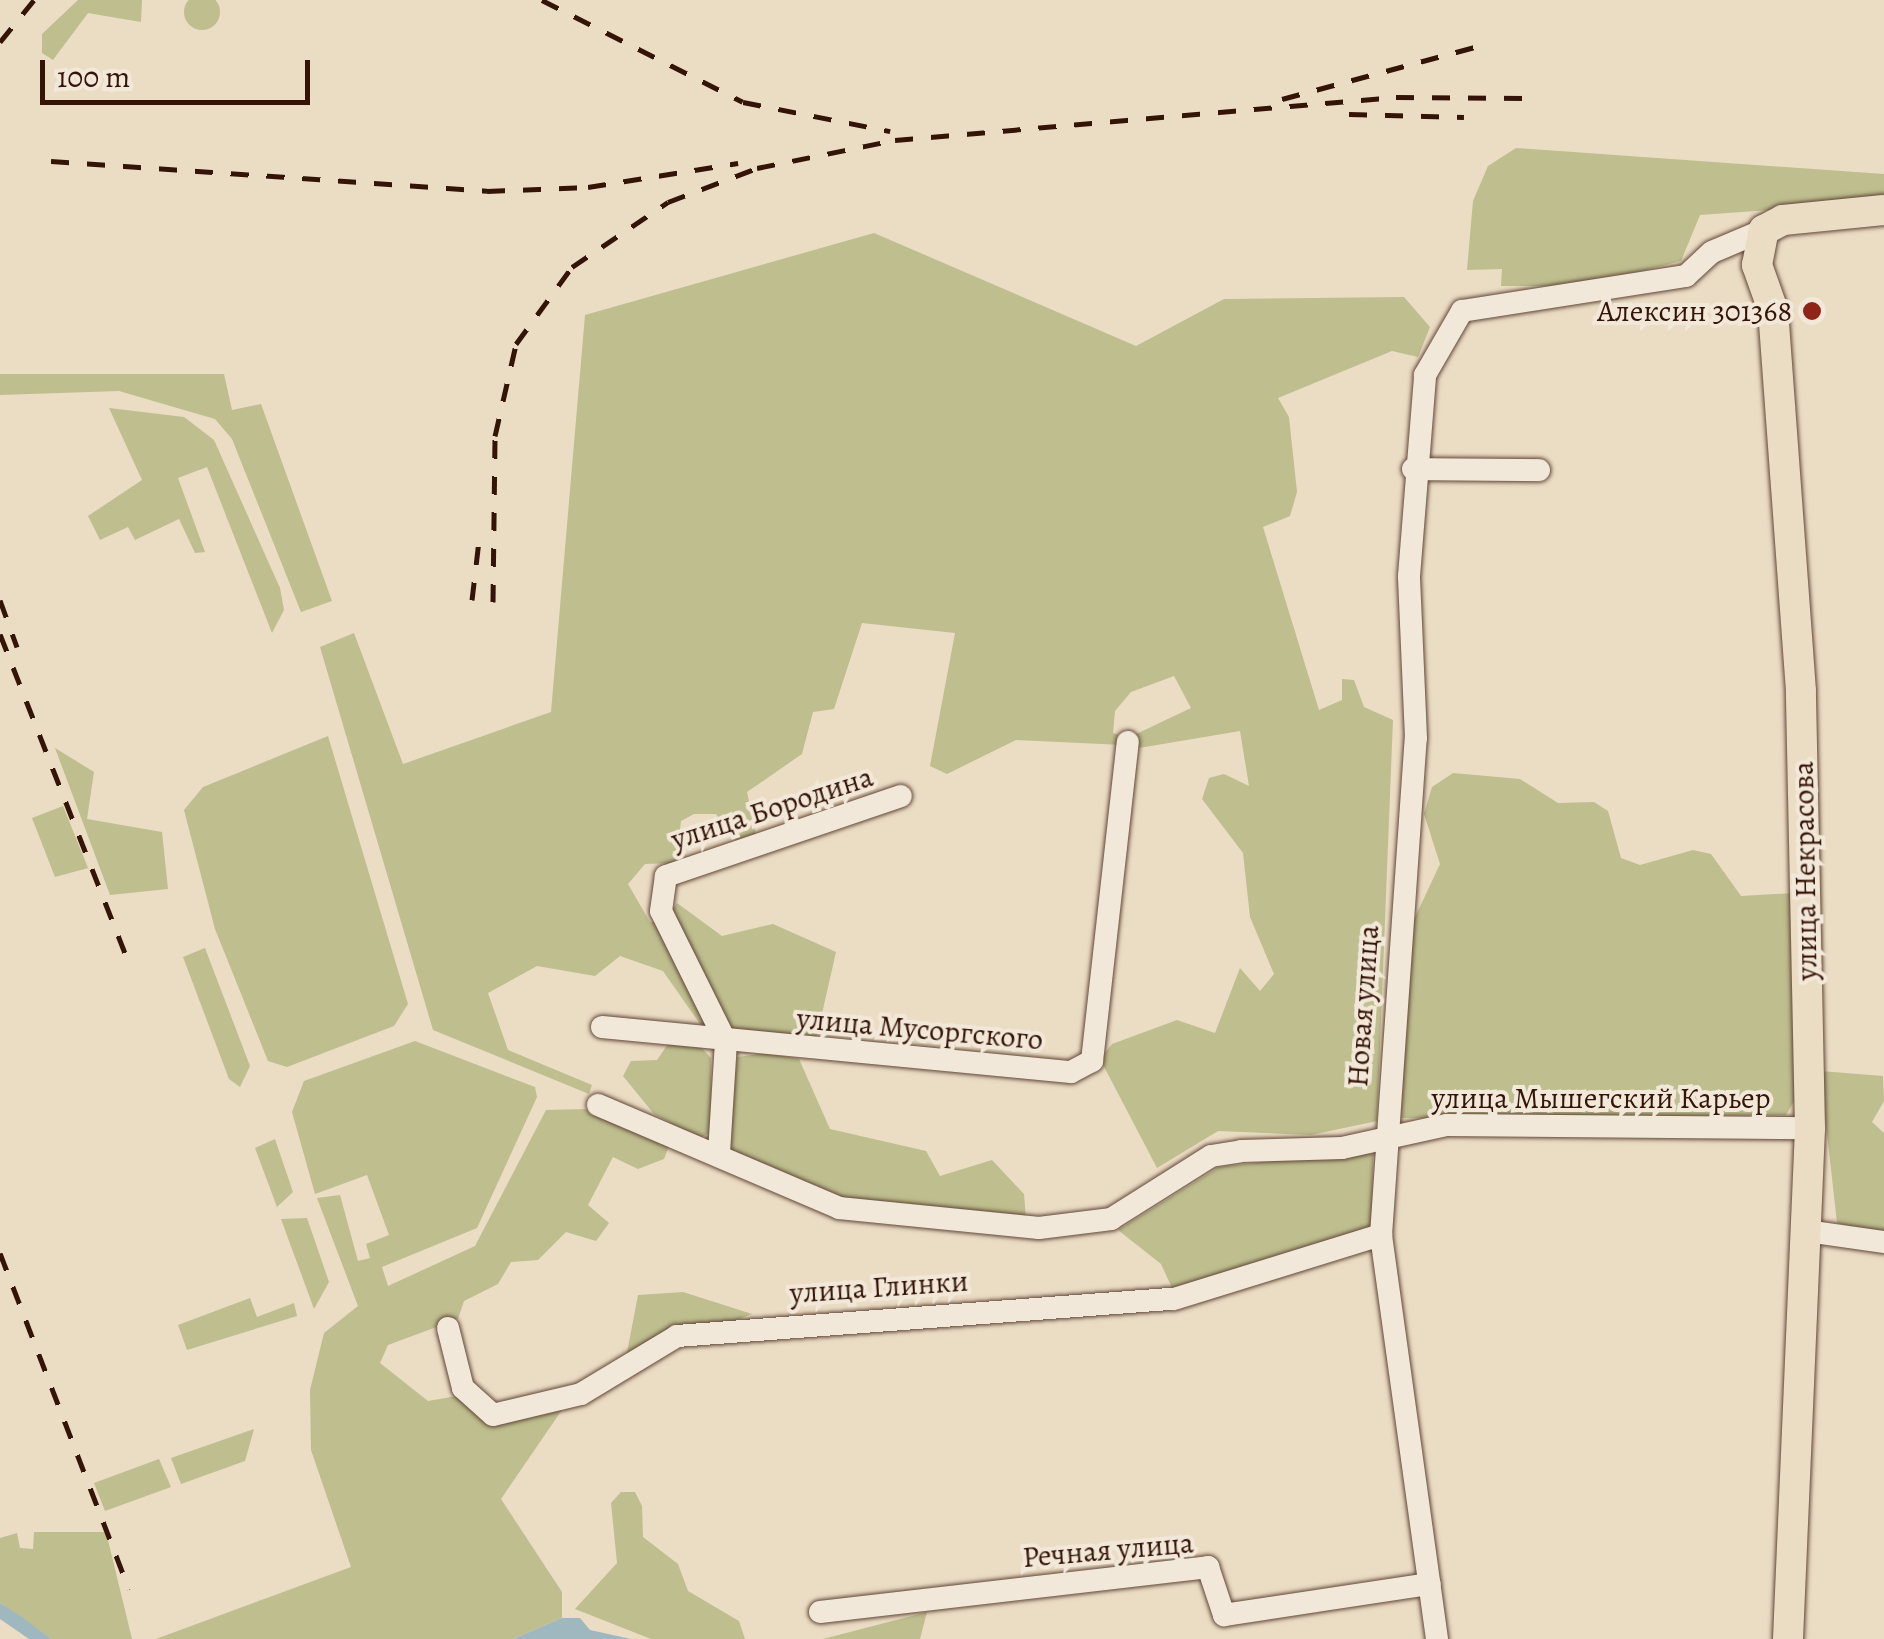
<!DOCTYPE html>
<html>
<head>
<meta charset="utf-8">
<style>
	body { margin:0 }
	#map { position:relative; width:1884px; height:1639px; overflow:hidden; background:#ebdcc4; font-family:Alegreya,serif }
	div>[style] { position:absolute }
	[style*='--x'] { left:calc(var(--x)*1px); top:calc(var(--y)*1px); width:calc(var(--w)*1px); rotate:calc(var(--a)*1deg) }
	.green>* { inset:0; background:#bebe8f }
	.round { border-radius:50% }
	.water>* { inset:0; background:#9fb8c0 }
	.roads { filter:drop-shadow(0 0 2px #614636) drop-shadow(0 0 2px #614636) }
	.minor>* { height:22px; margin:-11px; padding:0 11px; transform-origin:11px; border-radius:11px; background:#f2e8d9 }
	.major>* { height:30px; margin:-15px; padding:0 15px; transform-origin:15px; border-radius:15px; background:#ebdcc4 }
	.rail>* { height:5px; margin-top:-2.5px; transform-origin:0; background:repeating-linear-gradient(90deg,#331406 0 18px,transparent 0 36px) }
	.dots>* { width:28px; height:28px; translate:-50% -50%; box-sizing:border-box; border:5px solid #f2e8d9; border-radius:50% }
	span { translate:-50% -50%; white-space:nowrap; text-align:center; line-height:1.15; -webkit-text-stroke:8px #f2e8d9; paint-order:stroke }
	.poi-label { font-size:30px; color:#331406 }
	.right { translate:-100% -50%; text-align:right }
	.street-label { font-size:30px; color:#331406 }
	.scale { position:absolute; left:40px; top:60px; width:270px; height:45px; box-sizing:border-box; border:5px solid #331406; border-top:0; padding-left:12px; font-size:30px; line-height:35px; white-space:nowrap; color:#331406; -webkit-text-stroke:8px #f2e8d9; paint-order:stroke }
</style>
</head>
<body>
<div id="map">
	<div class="green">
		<div class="round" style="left:184px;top:-6px;width:36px;height:36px"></div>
		<div style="clip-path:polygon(78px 0,142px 0,141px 22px,88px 13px,53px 60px,42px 53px,42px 34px)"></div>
		<div style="clip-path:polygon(1516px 148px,1884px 174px,1884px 202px,1700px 215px,1681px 261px,1583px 286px,1501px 286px,1502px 269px,1467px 270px,1473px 201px,1488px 166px)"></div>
		<div style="clip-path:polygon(874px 233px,1136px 346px,1224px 299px,1404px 297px,1430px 327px,1418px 357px,1392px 351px,1278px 398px,1289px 417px,1297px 492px,1290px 516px,1263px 527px,1319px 710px,1342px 700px,1342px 679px,1354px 680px,1364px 707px,1393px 720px,1377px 1121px,1311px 1135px,1218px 1131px,1157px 1168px,1100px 1059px,1112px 1044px,1177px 1020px,1215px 1033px,1240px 968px,1260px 991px,1274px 974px,1250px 917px,1243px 853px,1202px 799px,1209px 778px,1224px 774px,1249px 786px,1240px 731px,1133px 749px,1132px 736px,1191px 708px,1174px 676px,1131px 692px,1115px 711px,1113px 733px,1129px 738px,1123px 745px,1016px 740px,947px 774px,930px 766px,955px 633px,862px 623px,834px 709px,813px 712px,802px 754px,747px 792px,756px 835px,736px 841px,716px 814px,694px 814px,681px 821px,676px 863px,645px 864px,628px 884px,650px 922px,665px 922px,677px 903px,722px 936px,773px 924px,836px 952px,816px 1040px,700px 1024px,663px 971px,620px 956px,595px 976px,537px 966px,488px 993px,508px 1050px,592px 1085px,589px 1094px,433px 1030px,320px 647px,354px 633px,403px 764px,551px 712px,585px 315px)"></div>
		<div style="clip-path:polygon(0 374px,224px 374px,232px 410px,261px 404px,332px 601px,301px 612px,232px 439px,215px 419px,119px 391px,0 395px)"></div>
		<div style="clip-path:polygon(109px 408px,184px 417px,214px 440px,280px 588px,284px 610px,272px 633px,207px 467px,178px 478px,205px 552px,195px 553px,179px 519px,135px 540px,128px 527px,100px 540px,88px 516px,142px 480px)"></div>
		<div style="clip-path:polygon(328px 736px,408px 1004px,394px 1026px,287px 1067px,268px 1061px,215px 929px,184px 810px,203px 787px)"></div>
		<div style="clip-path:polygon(55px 748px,94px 772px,87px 819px,162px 832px,168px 889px,110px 895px)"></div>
		<div style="clip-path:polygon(1453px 773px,1520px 779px,1558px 803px,1594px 802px,1608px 811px,1621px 858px,1640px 865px,1693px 850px,1711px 854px,1741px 896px,1795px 893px,1796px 1098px,1786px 1115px,1401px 1118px,1409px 930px,1440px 864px,1424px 814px,1432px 787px)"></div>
		<div style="clip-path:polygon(63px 806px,88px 868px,55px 877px,32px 818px)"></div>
		<div style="clip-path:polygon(205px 948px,250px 1066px,240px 1087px,229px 1079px,183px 957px)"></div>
		<div style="clip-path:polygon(672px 1038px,694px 1040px,711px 1058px,712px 1132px,699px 1138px,654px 1114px,623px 1076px,631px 1061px,657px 1060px)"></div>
		<div style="clip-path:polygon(415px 1041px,535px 1087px,537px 1097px,477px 1228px,382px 1267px,388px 1286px,475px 1246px,546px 1110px,585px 1109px,670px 1143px,664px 1159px,638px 1169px,613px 1157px,588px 1205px,609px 1223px,596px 1241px,566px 1232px,538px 1260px,511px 1262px,498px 1284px,464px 1301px,458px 1319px,388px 1345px,380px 1363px,428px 1401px,463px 1395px,483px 1416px,568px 1401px,501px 1499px,562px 1592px,562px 1618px,513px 1639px,156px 1639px,351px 1567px,311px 1450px,310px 1390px,324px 1333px,358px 1306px,317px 1198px,340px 1195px,358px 1261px,370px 1258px,366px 1244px,389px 1235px,367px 1175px,315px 1194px,292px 1112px,304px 1081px)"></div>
		<div style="clip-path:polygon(767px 1053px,799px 1059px,830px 1129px,926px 1151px,940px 1176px,992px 1160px,1024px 1194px,1026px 1219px,837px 1200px,728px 1149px,737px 1057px)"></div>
		<div style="clip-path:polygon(1820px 1071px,1883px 1076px,1884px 1101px,1872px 1122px,1884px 1133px,1884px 1234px,1837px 1223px)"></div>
		<div style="clip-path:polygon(275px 1139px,293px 1192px,277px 1207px,255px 1148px)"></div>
		<div style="clip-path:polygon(1362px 1151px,1373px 1155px,1372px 1229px,1173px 1290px,1161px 1264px,1118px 1230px,1219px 1167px)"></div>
		<div style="clip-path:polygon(307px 1218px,329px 1282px,314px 1309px,281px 1219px)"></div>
		<div style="clip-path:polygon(683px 1292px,752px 1314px,625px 1363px,638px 1295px)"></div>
		<div style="clip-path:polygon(250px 1298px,257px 1317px,294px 1303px,297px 1316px,187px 1350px,178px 1325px)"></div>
		<div style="clip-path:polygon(254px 1429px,245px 1461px,181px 1484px,171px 1458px)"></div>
		<div style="clip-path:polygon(159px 1459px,171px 1487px,105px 1511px,94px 1483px)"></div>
		<div style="clip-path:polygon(621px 1492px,635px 1492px,642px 1506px,643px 1537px,678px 1564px,688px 1591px,739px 1621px,745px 1639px,651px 1639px,575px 1609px,617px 1563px,611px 1503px)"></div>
		<div style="clip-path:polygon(34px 1532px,106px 1532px,132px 1639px,51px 1639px,0 1603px,0 1538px,17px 1533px,20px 1548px,33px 1549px)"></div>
		<div style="clip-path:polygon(927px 1612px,920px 1639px,823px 1639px)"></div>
	</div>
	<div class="water">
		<div style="clip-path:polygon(0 1603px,22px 1617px,51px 1639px,29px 1639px,0 1619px)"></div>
		<div style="clip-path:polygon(562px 1618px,580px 1618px,590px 1630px,631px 1639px,513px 1639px)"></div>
	</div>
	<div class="roads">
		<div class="minor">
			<div style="--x:1413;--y:469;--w:126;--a:0.5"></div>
			<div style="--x:602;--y:1027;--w:471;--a:5.5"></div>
			<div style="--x:1071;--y:1072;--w:24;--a:-28"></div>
			<div style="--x:1092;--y:1061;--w:321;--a:-83.6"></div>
			<div style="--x:598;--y:1105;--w:262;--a:23.1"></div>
			<div style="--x:839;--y:1208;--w:201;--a:5.7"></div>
			<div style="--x:1039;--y:1228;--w:73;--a:-7.1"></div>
			<div style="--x:1111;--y:1219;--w:118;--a:-32.2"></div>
			<div style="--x:1211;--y:1156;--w:30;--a:-9"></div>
			<div style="--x:1241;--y:1151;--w:101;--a:-1.7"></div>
			<div style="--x:1342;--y:1148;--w:107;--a:-12.4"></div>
			<div style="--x:1447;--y:1125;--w:363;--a:0.5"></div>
			<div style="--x:719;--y:1153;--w:111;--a:-86.4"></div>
			<div style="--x:726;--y:1042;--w:146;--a:-116.4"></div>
			<div style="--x:661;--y:911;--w:35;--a:-82"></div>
			<div style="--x:666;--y:876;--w:248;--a:-18.8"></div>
			<div style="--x:1806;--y:1231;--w:79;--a:8"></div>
			<div style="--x:448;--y:1328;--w:62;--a:76"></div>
			<div style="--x:463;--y:1388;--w:40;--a:42"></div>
			<div style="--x:493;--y:1415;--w:90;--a:-13.4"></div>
			<div style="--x:581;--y:1394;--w:112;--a:-31.1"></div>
			<div style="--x:677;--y:1336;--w:498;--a:-4.3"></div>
			<div style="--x:1174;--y:1299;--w:217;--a:-17.2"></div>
			<div style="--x:820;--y:1612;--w:391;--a:-6.6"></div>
			<div style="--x:1208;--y:1567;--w:51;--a:71.6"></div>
			<div style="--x:1224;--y:1615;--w:208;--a:-8.6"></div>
			<div style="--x:1437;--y:1639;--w:408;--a:-97.9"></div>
			<div style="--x:1381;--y:1235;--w:498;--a:-86"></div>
			<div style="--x:1416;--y:738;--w:162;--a:-92.5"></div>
			<div style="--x:1409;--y:576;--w:202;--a:-85.4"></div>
			<div style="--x:1425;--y:375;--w:74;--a:-60"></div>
			<div style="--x:1462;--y:311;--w:227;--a:-8.9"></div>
			<div style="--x:1686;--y:276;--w:35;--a:-43"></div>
			<div style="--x:1712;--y:252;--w:56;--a:-22.9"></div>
		</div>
		<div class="major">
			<div style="--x:1788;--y:1639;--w:511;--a:-87.53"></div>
			<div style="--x:1810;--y:1128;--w:437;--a:-91.2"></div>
			<div style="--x:1801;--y:691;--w:382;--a:-94.2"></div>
			<div style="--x:1773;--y:310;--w:48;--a:-109.6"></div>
			<div style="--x:1757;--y:265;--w:36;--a:-79"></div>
			<div style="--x:1764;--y:230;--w:21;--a:-28"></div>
			<div style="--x:1783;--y:220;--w:101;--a:-5.7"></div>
		</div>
	</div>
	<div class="rail">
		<div style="--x:542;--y:0;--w:225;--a:26.9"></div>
		<div style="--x:743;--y:102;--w:150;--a:11.2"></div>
		<div style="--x:0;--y:42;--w:54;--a:-51"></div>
		<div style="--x:1282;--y:99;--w:215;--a:-15.1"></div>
		<div style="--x:1349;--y:114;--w:115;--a:1.5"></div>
		<div style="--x:51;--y:161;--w:437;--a:3.9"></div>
		<div style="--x:487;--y:191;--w:101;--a:-2.3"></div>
		<div style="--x:588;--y:187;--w:152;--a:-9.1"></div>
		<div style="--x:0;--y:600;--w:50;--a:70.1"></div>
		<div style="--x:472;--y:600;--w:60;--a:-83.3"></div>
		<div style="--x:493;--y:602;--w:166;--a:-89.3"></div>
		<div style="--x:495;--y:436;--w:94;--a:-77.1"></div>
		<div style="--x:516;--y:344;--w:95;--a:-54"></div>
		<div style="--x:572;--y:267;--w:116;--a:-34.1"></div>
		<div style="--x:668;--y:202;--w:95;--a:-20.9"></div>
		<div style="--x:757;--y:168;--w:141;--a:-11.5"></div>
		<div style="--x:895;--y:140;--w:503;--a:-4.91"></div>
		<div style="--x:1396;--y:97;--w:144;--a:0.4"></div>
		<div style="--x:0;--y:634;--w:357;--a:68.6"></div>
		<div style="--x:0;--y:1253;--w:360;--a:69"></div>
	</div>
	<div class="dots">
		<div style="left:1812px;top:311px;background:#8f2418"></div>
	</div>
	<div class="poi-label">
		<span class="right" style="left:1792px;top:311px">Алексин 301368</span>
	</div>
	<div class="street-label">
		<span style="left:772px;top:808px;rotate:-18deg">улица Бородина</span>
		<span style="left:1805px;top:871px;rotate:-91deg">улица Некрасова</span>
		<span style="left:1363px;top:1006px;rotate:-86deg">Новая улица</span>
		<span style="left:920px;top:1029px;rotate:5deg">улица Мусоргского</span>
		<span style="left:1601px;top:1098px">улица Мышегский Карьер</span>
		<span style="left:879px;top:1287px;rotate:-4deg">улица Глинки</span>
		<span style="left:1108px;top:1550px;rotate:-5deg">Речная улица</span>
	</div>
	<div class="scale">100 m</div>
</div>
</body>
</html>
